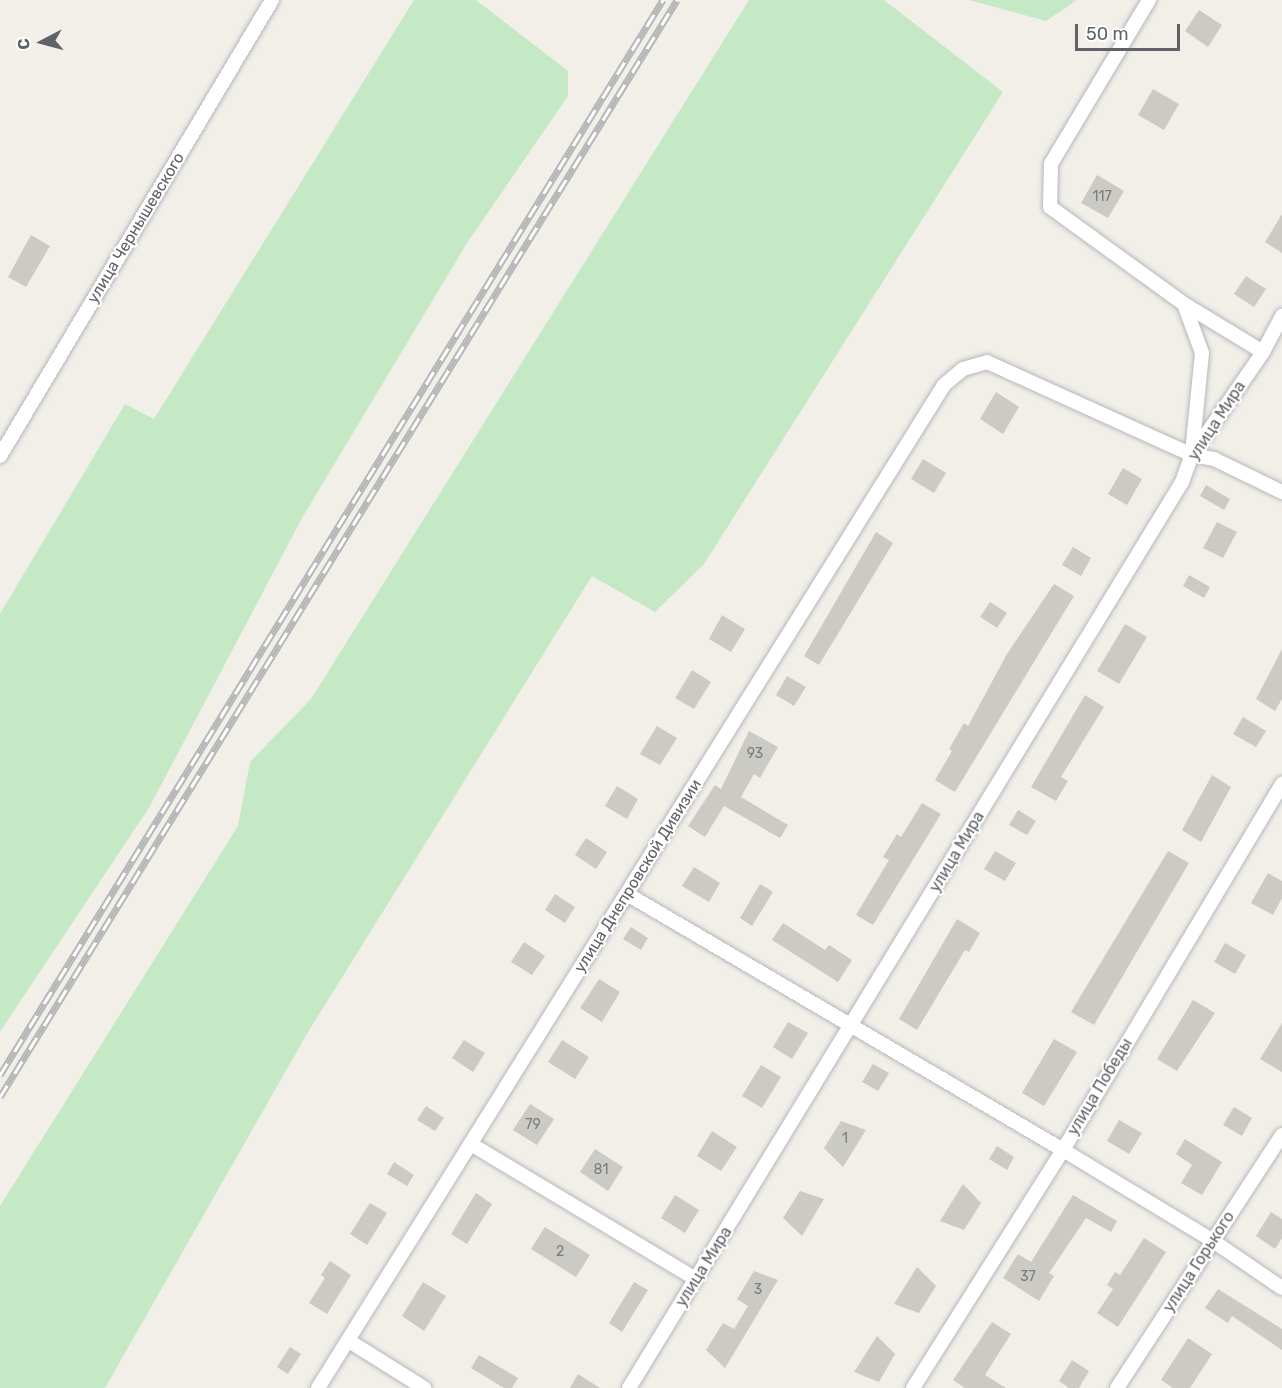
<!DOCTYPE html>
<html>
<head>
<meta charset="utf-8">
<style>
	body { margin:0 }
	#map { position:relative; width:1282px; height:1388px; overflow:hidden; background:#f1efe8; font-family:Rubik,sans-serif }
	div>[style] { position:absolute }
	[style*='--x'] { left:calc(var(--x)*1px); top:calc(var(--y)*1px); width:calc(var(--w)*1px); rotate:calc(var(--a)*1deg) }
	.green>* { inset:0; background:#c5e8c5 }
	.building>* { inset:0; background:#cccac5 }
	.roads { filter:drop-shadow(0 0 2px #b5b8bc) drop-shadow(0 0 2px #b5b8bc) }
	.minor>* { height:14px; margin:-7px; padding:0 7px; transform-origin:7px; border-radius:7px; background:#fff }
	.rail>* { height:7px; margin-top:-3.5px; transform-origin:0; background:repeating-linear-gradient(90deg,#fff 0 14px,#b6b7b8 0 28px); box-sizing:border-box; border-block:2px solid #b6b7b8 }
	span { translate:-50% -50%; white-space:nowrap; text-align:center; line-height:1.15; -webkit-text-stroke:4.5px #fff; paint-order:stroke }
	.number-label { font-size:14px; color:#7a7d7f }
	.number-label span { -webkit-text-stroke-width:0 }
	.street-label { font-size:16px; color:#5f6368 }
	.north { position:absolute; left:12px; top:12px; width:60px; height:60px; -webkit-text-stroke:4px #fff; paint-order:stroke; rotate:264deg; font-size:16px; font-weight:700; line-height:24px; text-align:center; color:#5f6368 }
	.north::after { content:''; display:block; margin:auto; width:21px; height:27px; background:#5f6368; clip-path:polygon(50% 0,100% 100%,50% 72%,0 100%) }
	.scale { position:absolute; left:1075px; top:24px; width:105px; height:27px; box-sizing:border-box; border:3px solid #5f6368; border-top:0; padding-left:8px; font-size:18px; line-height:21px; white-space:nowrap; color:#5f6368; -webkit-text-stroke:4px #fff; paint-order:stroke }
</style>
</head>
<body>
<div id="map">
	<div class="green">
		<div style="clip-path:polygon(414px 0,476px 0,568px 71px,568px 96px,467px 243px,302px 518px,150px 806px,0 1032px,0 614px,125px 404px,154px 419px)"></div>
		<div style="clip-path:polygon(749px 0,884px 0,1003px 92px,704px 564px,655px 612px,592px 576px,308px 1032px,105px 1388px,0 1388px,0 1206px,238px 826px,250px 762px,311px 699px)"></div>
		<div style="clip-path:polygon(969px 0,1077px 0,1046px 21px)"></div>
	</div>
	<div class="building">
		<div style="clip-path:polygon(1199px 10px,1222px 25px,1208px 47px,1185px 31px)"></div>
		<div style="clip-path:polygon(1153px 89px,1179px 104px,1164px 130px,1138px 115px)"></div>
		<div style="clip-path:polygon(1097px 175px,1124px 191px,1108px 218px,1081px 203px)"></div>
		<div style="clip-path:polygon(1282px 214px,1282px 253px,1265px 242px)"></div>
		<div style="clip-path:polygon(31px 235px,50px 246px,26px 287px,8px 277px)"></div>
		<div style="clip-path:polygon(1246px 276px,1266px 289px,1254px 307px,1234px 294px)"></div>
		<div style="clip-path:polygon(996px 392px,1019px 407px,1003px 434px,980px 419px)"></div>
		<div style="clip-path:polygon(923px 459px,946px 473px,934px 493px,911px 479px)"></div>
		<div style="clip-path:polygon(1123px 468px,1142px 479px,1127px 505px,1108px 494px)"></div>
		<div style="clip-path:polygon(1206px 485px,1230px 499px,1224px 510px,1200px 496px)"></div>
		<div style="clip-path:polygon(1217px 522px,1237px 532px,1223px 558px,1203px 548px)"></div>
		<div style="clip-path:polygon(876px 532px,893px 543px,819px 665px,804px 656px)"></div>
		<div style="clip-path:polygon(1073px 547px,1091px 558px,1081px 576px,1062px 565px)"></div>
		<div style="clip-path:polygon(1189px 575px,1210px 587px,1204px 598px,1183px 586px)"></div>
		<div style="clip-path:polygon(1054px 584px,1074px 596px,955px 792px,935px 780px,952px 751px,949px 749px,964px 723px,968px 726px,1007px 654px)"></div>
		<div style="clip-path:polygon(990px 602px,1007px 613px,997px 628px,980px 617px)"></div>
		<div style="clip-path:polygon(722px 615px,745px 629px,731px 652px,709px 639px)"></div>
		<div style="clip-path:polygon(1125px 624px,1147px 637px,1119px 684px,1097px 671px)"></div>
		<div style="clip-path:polygon(1282px 649px,1282px 699px,1275px 711px,1256px 699px)"></div>
		<div style="clip-path:polygon(692px 670px,711px 682px,694px 709px,675px 698px)"></div>
		<div style="clip-path:polygon(787px 676px,806px 687px,794px 706px,776px 695px)"></div>
		<div style="clip-path:polygon(1085px 695px,1104px 707px,1061px 777px,1068px 781px,1056px 801px,1031px 787px)"></div>
		<div style="clip-path:polygon(1243px 717px,1266px 731px,1256px 747px,1233px 734px)"></div>
		<div style="clip-path:polygon(657px 726px,677px 738px,660px 765px,640px 754px)"></div>
		<div style="clip-path:polygon(749px 731px,778px 747px,760px 778px,754px 774px,741px 797px,788px 825px,780px 838px,724px 806px,705px 837px,688px 826px,715px 785px,721px 789px)"></div>
		<div style="clip-path:polygon(1212px 775px,1231px 787px,1201px 842px,1182px 830px)"></div>
		<div style="clip-path:polygon(617px 786px,638px 799px,627px 819px,605px 806px)"></div>
		<div style="clip-path:polygon(922px 803px,941px 814px,873px 925px,856px 915px,889px 860px,883px 857px,897px 834px,901px 837px)"></div>
		<div style="clip-path:polygon(1018px 810px,1036px 821px,1027px 835px,1009px 825px)"></div>
		<div style="clip-path:polygon(586px 838px,607px 852px,596px 869px,575px 855px)"></div>
		<div style="clip-path:polygon(995px 851px,1016px 863px,1005px 881px,984px 869px)"></div>
		<div style="clip-path:polygon(1168px 851px,1189px 863px,1094px 1025px,1071px 1012px)"></div>
		<div style="clip-path:polygon(694px 867px,720px 883px,709px 902px,682px 886px)"></div>
		<div style="clip-path:polygon(1268px 873px,1282px 881px,1282px 898px,1273px 915px,1251px 903px)"></div>
		<div style="clip-path:polygon(760px 884px,773px 892px,752px 926px,740px 918px)"></div>
		<div style="clip-path:polygon(555px 894px,575px 907px,565px 923px,545px 910px)"></div>
		<div style="clip-path:polygon(957px 919px,980px 933px,969px 952px,965px 950px,917px 1030px,899px 1019px)"></div>
		<div style="clip-path:polygon(783px 923px,825px 950px,829px 945px,852px 960px,838px 982px,772px 940px)"></div>
		<div style="clip-path:polygon(631px 927px,648px 938px,641px 950px,623px 939px)"></div>
		<div style="clip-path:polygon(524px 942px,545px 956px,532px 975px,511px 962px)"></div>
		<div style="clip-path:polygon(1225px 943px,1246px 955px,1235px 974px,1214px 962px)"></div>
		<div style="clip-path:polygon(599px 979px,620px 992px,602px 1022px,580px 1008px)"></div>
		<div style="clip-path:polygon(1193px 1000px,1215px 1013px,1177px 1071px,1157px 1059px)"></div>
		<div style="clip-path:polygon(788px 1022px,808px 1033px,792px 1059px,773px 1047px)"></div>
		<div style="clip-path:polygon(1282px 1023px,1282px 1072px,1260px 1059px)"></div>
		<div style="clip-path:polygon(1054px 1039px,1077px 1052px,1044px 1106px,1022px 1093px)"></div>
		<div style="clip-path:polygon(464px 1040px,485px 1053px,473px 1072px,452px 1058px)"></div>
		<div style="clip-path:polygon(562px 1040px,589px 1057px,575px 1079px,548px 1062px)"></div>
		<div style="clip-path:polygon(873px 1064px,889px 1073px,878px 1091px,862px 1082px)"></div>
		<div style="clip-path:polygon(761px 1065px,781px 1077px,762px 1108px,742px 1096px)"></div>
		<div style="clip-path:polygon(530px 1104px,554px 1119px,537px 1145px,513px 1130px)"></div>
		<div style="clip-path:polygon(426px 1106px,444px 1118px,435px 1131px,417px 1120px)"></div>
		<div style="clip-path:polygon(1234px 1107px,1252px 1118px,1242px 1136px,1223px 1125px)"></div>
		<div style="clip-path:polygon(1119px 1120px,1142px 1133px,1129px 1154px,1107px 1141px)"></div>
		<div style="clip-path:polygon(841px 1121px,866px 1130px,843px 1167px,824px 1148px)"></div>
		<div style="clip-path:polygon(712px 1131px,737px 1147px,721px 1171px,697px 1156px)"></div>
		<div style="clip-path:polygon(1185px 1139px,1222px 1162px,1202px 1195px,1181px 1183px,1192px 1165px,1176px 1154px)"></div>
		<div style="clip-path:polygon(997px 1146px,1014px 1157px,1007px 1170px,989px 1159px)"></div>
		<div style="clip-path:polygon(595px 1149px,623px 1167px,608px 1191px,580px 1172px)"></div>
		<div style="clip-path:polygon(394px 1162px,414px 1175px,407px 1186px,387px 1174px)"></div>
		<div style="clip-path:polygon(963px 1184px,981px 1203px,964px 1230px,940px 1221px)"></div>
		<div style="clip-path:polygon(800px 1191px,824px 1199px,802px 1236px,783px 1218px)"></div>
		<div style="clip-path:polygon(476px 1193px,492px 1204px,467px 1244px,451px 1234px)"></div>
		<div style="clip-path:polygon(675px 1195px,699px 1210px,685px 1233px,661px 1218px)"></div>
		<div style="clip-path:polygon(1073px 1195px,1117px 1221px,1111px 1232px,1086px 1218px,1049px 1273px,1054px 1276px,1039px 1301px,1003px 1278px,1018px 1254px,1031px 1262px)"></div>
		<div style="clip-path:polygon(370px 1203px,387px 1213px,367px 1245px,350px 1234px)"></div>
		<div style="clip-path:polygon(1271px 1212px,1282px 1219px,1282px 1238px,1275px 1249px,1256px 1236px)"></div>
		<div style="clip-path:polygon(545px 1227px,590px 1255px,576px 1277px,531px 1249px)"></div>
		<div style="clip-path:polygon(1144px 1238px,1166px 1252px,1118px 1327px,1097px 1313px,1113px 1289px,1107px 1285px,1115px 1272px,1120px 1275px)"></div>
		<div style="clip-path:polygon(330px 1261px,351px 1275px,327px 1314px,309px 1303px,325px 1278px,321px 1275px)"></div>
		<div style="clip-path:polygon(917px 1267px,936px 1286px,919px 1313px,894px 1304px)"></div>
		<div style="clip-path:polygon(754px 1271px,778px 1280px,725px 1368px,706px 1350px,723px 1323px,734px 1329px,748px 1306px,737px 1299px)"></div>
		<div style="clip-path:polygon(423px 1282px,446px 1296px,424px 1331px,402px 1316px)"></div>
		<div style="clip-path:polygon(634px 1282px,648px 1290px,622px 1332px,609px 1323px)"></div>
		<div style="clip-path:polygon(1218px 1289px,1282px 1329px,1282px 1350px,1232px 1316px,1228px 1323px,1205px 1308px)"></div>
		<div style="clip-path:polygon(992px 1322px,1011px 1334px,985px 1375px,1006px 1388px,965px 1388px,953px 1380px)"></div>
		<div style="clip-path:polygon(877px 1336px,895px 1354px,879px 1382px,854px 1372px)"></div>
		<div style="clip-path:polygon(1188px 1338px,1212px 1354px,1190px 1388px,1173px 1388px,1161px 1380px)"></div>
		<div style="clip-path:polygon(290px 1347px,301px 1354px,288px 1374px,277px 1367px)"></div>
		<div style="clip-path:polygon(479px 1355px,518px 1378px,512px 1388px,504px 1388px,471px 1368px)"></div>
		<div style="clip-path:polygon(1072px 1360px,1089px 1371px,1079px 1388px,1069px 1388px,1059px 1381px)"></div>
		<div style="clip-path:polygon(578px 1374px,600px 1388px,570px 1388px)"></div>
	</div>
	<div class="roads">
		<div class="minor">
			<div style="--x:1149;--y:0;--w:191;--a:120.9"></div>
			<div style="--x:1051;--y:164;--w:43;--a:91.3"></div>
			<div style="--x:1050;--y:207;--w:165;--a:35.9"></div>
			<div style="--x:1184;--y:304;--w:92;--a:31.3"></div>
			<div style="--x:1184;--y:304;--w:52;--a:69.8"></div>
			<div style="--x:1202;--y:353;--w:100;--a:95.7"></div>
			<div style="--x:0;--y:456;--w:531;--a:-59.18"></div>
			<div style="--x:627;--y:894;--w:506;--a:30.42"></div>
			<div style="--x:1063;--y:1150;--w:175;--a:31.2"></div>
			<div style="--x:1213;--y:1241;--w:83;--a:34.3"></div>
			<div style="--x:471;--y:1144;--w:262;--a:31"></div>
			<div style="--x:349;--y:1341;--w:89;--a:32.1"></div>
			<div style="--x:318;--y:1388;--w:1182;--a:-58.03"></div>
			<div style="--x:944;--y:385;--w:25;--a:-40"></div>
			<div style="--x:963;--y:369;--w:25;--a:-16"></div>
			<div style="--x:987;--y:362;--w:225;--a:24.4"></div>
			<div style="--x:1192;--y:455;--w:22;--a:10"></div>
			<div style="--x:1214;--y:459;--w:76;--a:25.9"></div>
			<div style="--x:629;--y:1388;--w:1061;--a:-58.6"></div>
			<div style="--x:1182;--y:482;--w:29;--a:-70"></div>
			<div style="--x:1192;--y:455;--w:125;--a:-55.4"></div>
			<div style="--x:1263;--y:352;--w:41;--a:-62.2"></div>
			<div style="--x:913;--y:1388;--w:281;--a:-57.8"></div>
			<div style="--x:1063;--y:1150;--w:427;--a:-59.1"></div>
			<div style="--x:1117;--y:1388;--w:302;--a:-56.9"></div>
		</div>
	</div>
	<div class="rail">
		<div style="--x:0;--y:1075;--w:1263;--a:-58.34"></div>
		<div style="--x:0;--y:1097;--w:1289;--a:-58.32"></div>
	</div>
	<div class="number-label">
		<span style="left:1102px;top:197px">117</span>
		<span style="left:755px;top:754px">93</span>
		<span style="left:533px;top:1125px">79</span>
		<span style="left:845px;top:1139px">1</span>
		<span style="left:601px;top:1170px">81</span>
		<span style="left:560px;top:1252px">2</span>
		<span style="left:1028px;top:1277px">37</span>
		<span style="left:758px;top:1290px">3</span>
	</div>
	<div class="street-label">
		<span style="left:136px;top:228px;rotate:-59deg">улица Чернышевского</span>
		<span style="left:1217px;top:421px;rotate:-57deg">улица Мира</span>
		<span style="left:957px;top:852px;rotate:-59deg">улица Мира</span>
		<span style="left:638px;top:876px;rotate:-58deg">улица Днепровской Дивизии</span>
		<span style="left:1100px;top:1087px;rotate:-59deg">улица Победы</span>
		<span style="left:1199px;top:1262px;rotate:-57deg">улица Горького</span>
		<span style="left:704px;top:1267px;rotate:-58deg">улица Мира</span>
	</div>
	<div class="north">С</div>
	<div class="scale">50 m</div>
</div>
</body>
</html>
